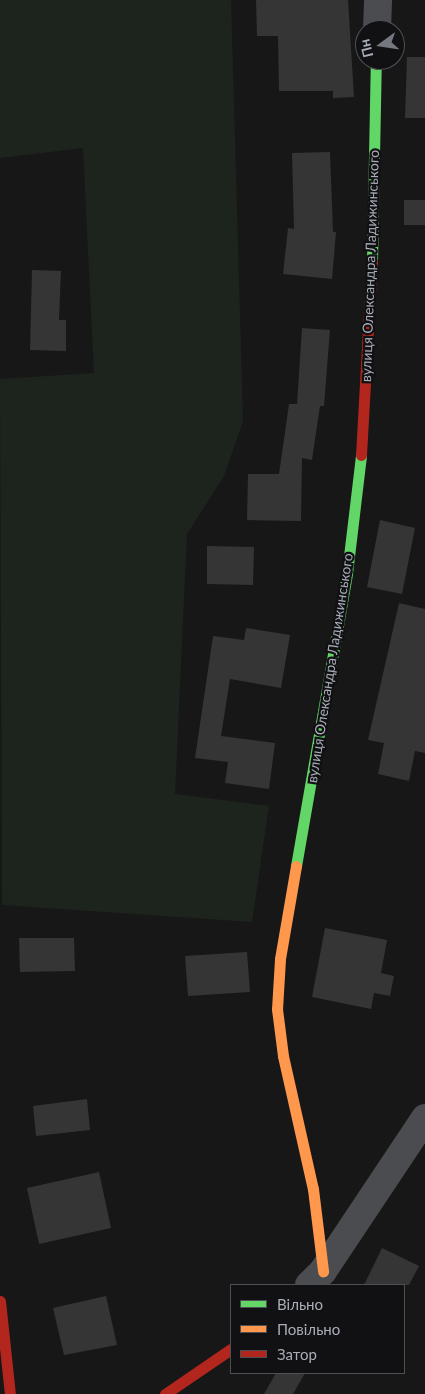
<!DOCTYPE html>
<html>
<head>
<meta charset="utf-8">
<style>
	body { margin:0 }
	#map { position:relative; width:425px; height:1394px; overflow:hidden; background:#171717; font-family:Lato,sans-serif }
	div>[style] { position:absolute }
	[style*='--x'] { left:calc(var(--x)*1px); top:calc(var(--y)*1px); width:calc(var(--w)*1px); rotate:calc(var(--a)*1deg) }
	.green>* { inset:0; background:#1d241e }
	.building>* { inset:0; background:#353536 }
	.street>* { height:28px; margin:-14px; padding:0 14px; transform-origin:14px; border-radius:14px; background:#4b4c50 }
	.fast>* { height:11px; margin:-5.5px; padding:0 5.5px; transform-origin:5.5px; border-radius:5.5px; background:#63d668 }
	.slow>* { height:11px; margin:-5.5px; padding:0 5.5px; transform-origin:5.5px; border-radius:5.5px; background:#ff974d }
	.jam>* { height:11px; margin:-5.5px; padding:0 5.5px; transform-origin:5.5px; border-radius:5.5px; background:#b3261e }
	span { translate:-50% -50%; white-space:nowrap; text-align:center; line-height:1.15; -webkit-text-stroke:4.5px #111113; paint-order:stroke }
	.street-label { font-size:14px; color:#a8adb8 }
	.legend { position:absolute; left:230px; top:1284px; width:175px; height:90px; box-sizing:border-box; background:#111113; border:1px solid #4d4f55; margin:0; padding:6px 9px; list-style:none; font-size:15px; color:#a8adb8 }
	.legend li { display:flex; align-items:center; gap:10px; height:25px }
	.legend b { width:25px; border:1px solid #4d4f55 }
	.north { position:absolute; left:355px; top:20px; width:50px; height:50px; box-sizing:border-box; background:#111113; border:1px solid #4d4f55; border-radius:50%; rotate:256deg; font-size:14px; font-weight:700; line-height:20px; text-align:center; color:#a8adb8 }
	.north::after { content:''; display:block; margin:auto; width:18px; height:22px; background:#757880; clip-path:polygon(50% 0,100% 100%,50% 72%,0 100%) }
</style>
</head>
<body>
<div id="map">
	<div class="green">
		<div style="clip-path:polygon(0 0,231px 0,243px 421px,224px 476px,187px 534px,175px 794px,269px 806px,252px 922px,2px 905px,0 379px,94px 373px,83px 148px,0 158px)"></div>
	</div>
	<div class="building">
		<div style="clip-path:polygon(256px 0,348px 0,354px 97px,333px 98px,333px 91px,279px 91px,278px 36px,257px 36px)"></div>
		<div style="clip-path:polygon(407px 57px,425px 57px,425px 118px,405px 118px)"></div>
		<div style="clip-path:polygon(330px 152px,333px 232px,336px 232px,332px 279px,283px 274px,288px 228px,294px 229px,292px 153px)"></div>
		<div style="clip-path:polygon(404px 200px,425px 200px,425px 225px,404px 225px)"></div>
		<div style="clip-path:polygon(32px 270px,61px 271px,59px 320px,66px 320px,66px 351px,30px 350px)"></div>
		<div style="clip-path:polygon(302px 328px,330px 330px,324px 406px,320px 406px,312px 460px,302px 458px,301px 521px,247px 520px,248px 474px,279px 474px,289px 404px,297px 404px)"></div>
		<div style="clip-path:polygon(380px 520px,415px 528px,402px 594px,367px 587px)"></div>
		<div style="clip-path:polygon(207px 546px,254px 547px,253px 585px,207px 584px)"></div>
		<div style="clip-path:polygon(399px 603px,425px 609px,425px 753px,415px 751px,409px 781px,378px 774px,384px 743px,368px 740px)"></div>
		<div style="clip-path:polygon(246px 628px,290px 635px,281px 688px,230px 679px,221px 736px,275px 743px,269px 789px,225px 783px,228px 762px,195px 758px,213px 636px,244px 640px)"></div>
		<div style="clip-path:polygon(325px 928px,387px 940px,381px 973px,394px 976px,390px 996px,374px 993px,371px 1009px,312px 997px)"></div>
		<div style="clip-path:polygon(19px 938px,74px 938px,75px 971px,20px 972px)"></div>
		<div style="clip-path:polygon(247px 952px,250px 992px,188px 996px,185px 956px)"></div>
		<div style="clip-path:polygon(87px 1099px,90px 1130px,36px 1136px,33px 1106px)"></div>
		<div style="clip-path:polygon(99px 1172px,111px 1228px,39px 1244px,27px 1188px)"></div>
		<div style="clip-path:polygon(382px 1248px,419px 1266px,409px 1285px,364px 1285px)"></div>
		<div style="clip-path:polygon(106px 1296px,117px 1345px,64px 1355px,53px 1308px)"></div>
		<div style="clip-path:polygon(276px 1373px,305px 1373px,293px 1394px,264px 1394px)"></div>
	</div>
	<div class="street">
		<div style="--x:377;--y:30;--w:30;--a:-88"></div>
		<div style="--x:309;--y:1285;--w:20;--a:-45"></div>
		<div style="--x:323;--y:1271;--w:184;--a:-56.3"></div>
	</div>
	<div class="fast">
		<div style="--x:372;--y:261;--w:201;--a:-88.9"></div>
		<div style="--x:296;--y:866;--w:297;--a:-80.1"></div>
		<div style="--x:347;--y:573;--w:119;--a:-83.2"></div>
	</div>
	<div class="slow">
		<div style="--x:296;--y:866;--w:94;--a:99.8"></div>
		<div style="--x:280;--y:959;--w:50;--a:93.4"></div>
		<div style="--x:277;--y:1009;--w:47;--a:82.7"></div>
		<div style="--x:283;--y:1056;--w:136;--a:77.3"></div>
		<div style="--x:313;--y:1189;--w:83;--a:83"></div>
	</div>
	<div class="jam">
		<div style="--x:361;--y:455;--w:194;--a:-86.8"></div>
		<div style="--x:0;--y:1301;--w:94;--a:83.9"></div>
		<div style="--x:165;--y:1394;--w:80;--a:-34.3"></div>
	</div>
	<div class="street-label">
		<span style="left:370px;top:266px;rotate:-88deg">вулиця Олександра Ладижинського</span>
		<span style="left:330px;top:668px;rotate:-81deg">вулиця Олександра Ладижинського</span>
	</div>
	<ul class="legend">
	<li><b style="height:6px;background:#63d668"></b>Вільно</li>
	<li><b style="height:6px;background:#ff974d"></b>Повільно</li>
	<li><b style="height:6px;background:#b3261e"></b>Затор</li>
	</ul>
	<div class="north">Пн</div>
</div>
</body>
</html>
